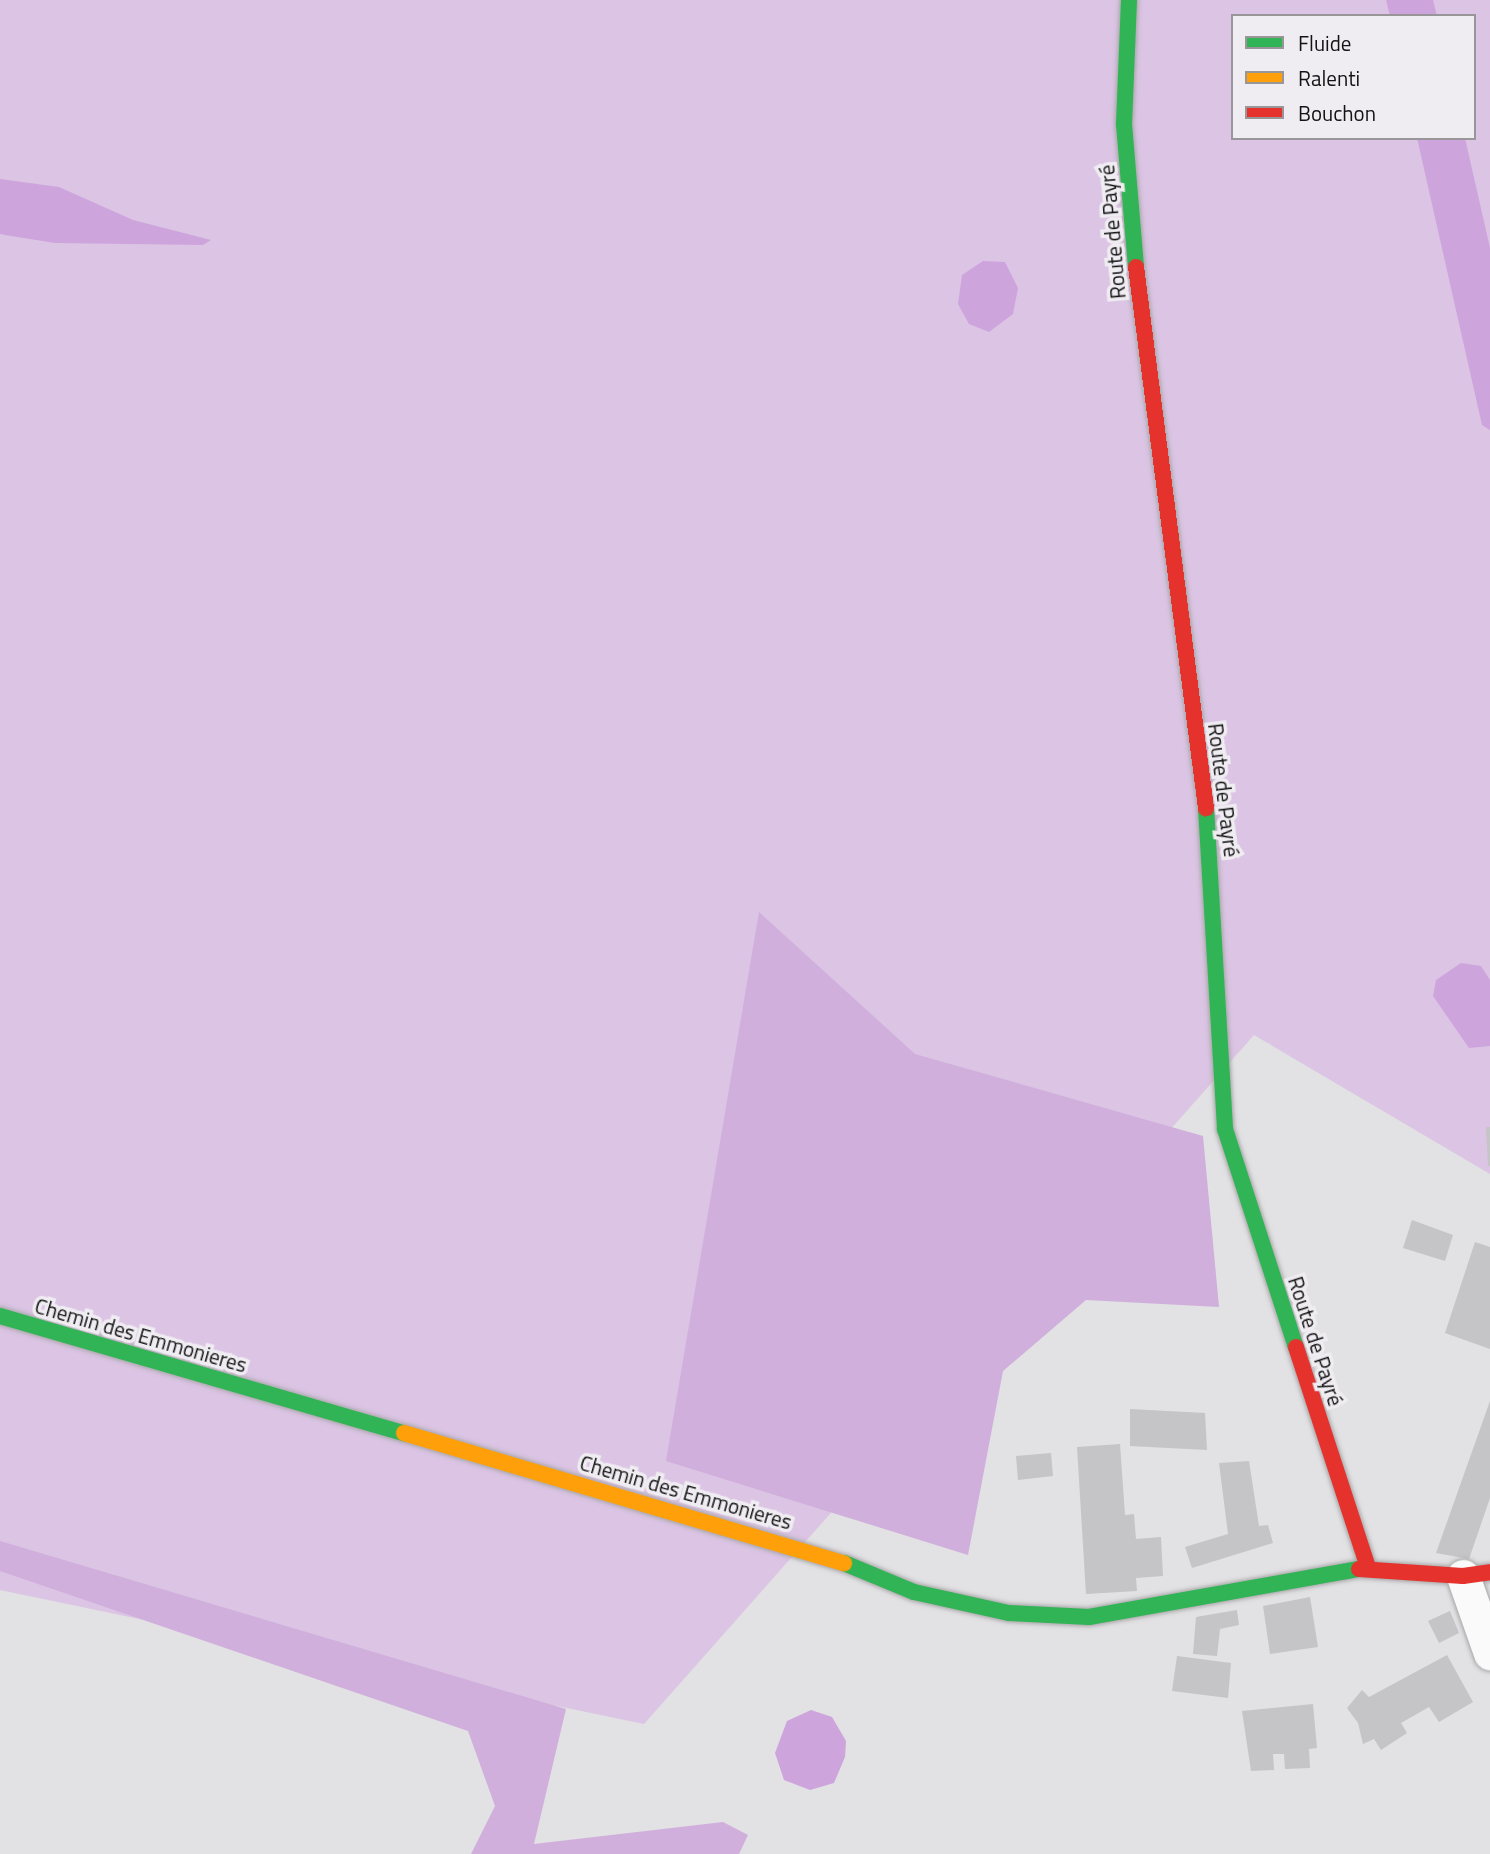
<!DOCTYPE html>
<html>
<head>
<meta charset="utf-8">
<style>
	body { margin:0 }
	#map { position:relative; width:1490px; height:1854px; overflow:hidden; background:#e2e1e3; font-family:"Titillium Web",sans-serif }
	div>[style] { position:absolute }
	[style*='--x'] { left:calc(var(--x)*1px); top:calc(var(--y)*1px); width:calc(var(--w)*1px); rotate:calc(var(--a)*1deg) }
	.green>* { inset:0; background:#dbc4e4 }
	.forest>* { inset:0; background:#d0afdc }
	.water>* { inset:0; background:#cea4dd }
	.building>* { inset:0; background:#c5c4c6 }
	.roads { filter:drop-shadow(0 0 2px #a8a7a9) drop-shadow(0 0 2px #a8a7a9) }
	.street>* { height:33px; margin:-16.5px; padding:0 16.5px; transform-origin:16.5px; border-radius:16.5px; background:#fbfafb }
	.fast>* { height:16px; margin:-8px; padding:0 8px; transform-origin:8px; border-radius:8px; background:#30b455 }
	.slow>* { height:16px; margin:-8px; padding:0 8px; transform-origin:8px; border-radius:8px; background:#ff9f0a }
	.jam>* { height:16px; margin:-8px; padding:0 8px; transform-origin:8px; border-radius:8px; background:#e5322d }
	span { translate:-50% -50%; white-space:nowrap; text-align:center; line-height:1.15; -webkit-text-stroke:7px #f0edf2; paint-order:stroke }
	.street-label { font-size:21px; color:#141314 }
	.legend { position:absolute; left:1231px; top:14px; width:245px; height:126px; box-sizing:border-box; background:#f0edf2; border:2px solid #989699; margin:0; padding:9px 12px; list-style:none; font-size:21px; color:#141314 }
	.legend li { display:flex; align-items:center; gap:14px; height:35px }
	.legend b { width:35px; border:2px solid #989699 }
</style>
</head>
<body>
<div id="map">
	<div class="green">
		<div style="clip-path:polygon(evenodd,0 0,1490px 0,1490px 1174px,1254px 1035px,644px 1724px,0 1590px,0 0,1233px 16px,1474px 16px,1474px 138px,1233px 138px,1233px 16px)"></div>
	</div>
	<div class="forest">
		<div style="clip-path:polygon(759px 912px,915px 1054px,1203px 1136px,1219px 1307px,1086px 1300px,1003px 1371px,968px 1555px,666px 1461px)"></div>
		<div style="clip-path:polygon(0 1541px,566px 1709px,534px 1844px,723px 1822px,748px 1835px,739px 1854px,471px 1854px,495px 1806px,468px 1731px,0 1571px)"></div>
	</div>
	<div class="water">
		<div style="clip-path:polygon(1386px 0,1433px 0,1437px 16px,1390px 16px)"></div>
		<div style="clip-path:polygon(1417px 138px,1465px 138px,1490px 248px,1490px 430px,1482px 425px)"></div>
		<div style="clip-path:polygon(0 179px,59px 187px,133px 220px,211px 240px,203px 245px,55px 243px,5px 235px,0 234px)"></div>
		<div style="clip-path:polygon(983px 261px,1005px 262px,1018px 288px,1013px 314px,989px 332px,969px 324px,958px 304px,962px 275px)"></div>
		<div style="clip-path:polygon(1461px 963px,1481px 966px,1490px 980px,1490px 1046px,1469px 1048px,1433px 996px,1436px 980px)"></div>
		<div style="clip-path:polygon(811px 1710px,832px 1717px,846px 1741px,845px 1757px,834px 1783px,810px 1790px,784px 1780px,775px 1753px,787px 1721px)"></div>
	</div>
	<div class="building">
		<div style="clip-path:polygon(1486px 1127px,1490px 1127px,1490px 1166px,1488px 1166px)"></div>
		<div style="clip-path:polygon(1412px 1220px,1453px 1235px,1445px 1261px,1403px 1248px)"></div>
		<div style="clip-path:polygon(1475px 1242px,1490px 1247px,1490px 1349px,1445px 1333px)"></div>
		<div style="clip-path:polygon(1490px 1401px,1490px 1498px,1469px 1559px,1436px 1553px)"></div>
		<div style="clip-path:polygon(1130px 1409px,1205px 1413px,1207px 1450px,1130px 1446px)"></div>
		<div style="clip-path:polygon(1120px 1444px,1125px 1515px,1134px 1514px,1136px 1539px,1161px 1537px,1163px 1576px,1136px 1578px,1137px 1591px,1086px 1594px,1077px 1447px)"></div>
		<div style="clip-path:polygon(1051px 1453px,1053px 1476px,1018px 1480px,1016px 1456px)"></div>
		<div style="clip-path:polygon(1249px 1461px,1259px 1526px,1268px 1525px,1273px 1543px,1192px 1568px,1185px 1547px,1228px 1534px,1219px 1463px)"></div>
		<div style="clip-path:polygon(1310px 1597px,1318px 1647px,1270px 1654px,1263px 1606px)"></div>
		<div style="clip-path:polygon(1237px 1610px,1239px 1625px,1220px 1629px,1217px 1656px,1193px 1654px,1196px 1617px)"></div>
		<div style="clip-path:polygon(1450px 1611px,1459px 1633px,1439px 1643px,1428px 1621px)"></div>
		<div style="clip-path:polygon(1447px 1655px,1473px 1702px,1439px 1722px,1429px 1707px,1401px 1723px,1407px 1733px,1381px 1750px,1374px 1739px,1363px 1744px,1358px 1723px,1347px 1708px,1362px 1690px,1369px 1697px)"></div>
		<div style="clip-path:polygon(1177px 1656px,1231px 1663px,1228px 1698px,1172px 1691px)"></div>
		<div style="clip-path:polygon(1313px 1704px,1317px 1748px,1309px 1749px,1310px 1768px,1285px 1769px,1284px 1754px,1273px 1754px,1274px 1770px,1251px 1771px,1242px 1711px)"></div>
	</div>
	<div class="roads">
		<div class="street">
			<div style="--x:1463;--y:1576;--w:82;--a:70.7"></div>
		</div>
		<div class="fast">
			<div style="--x:1129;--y:0;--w:124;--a:92.3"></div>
			<div style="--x:1124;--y:124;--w:144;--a:85.2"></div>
			<div style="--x:1206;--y:808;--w:322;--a:86.6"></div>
			<div style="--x:1225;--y:1129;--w:229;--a:72"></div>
			<div style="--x:0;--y:1316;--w:421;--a:16.2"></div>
			<div style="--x:844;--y:1563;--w:76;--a:22.5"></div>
			<div style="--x:914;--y:1592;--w:97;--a:12.5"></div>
			<div style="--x:1009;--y:1613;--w:80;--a:2.9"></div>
			<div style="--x:1089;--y:1617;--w:274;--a:-10.1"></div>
		</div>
		<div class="slow">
			<div style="--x:404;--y:1433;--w:459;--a:16.5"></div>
		</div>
		<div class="jam">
			<div style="--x:1136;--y:267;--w:546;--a:82.63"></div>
			<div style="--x:1296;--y:1347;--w:231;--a:71.9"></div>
			<div style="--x:1359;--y:1569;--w:104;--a:3.9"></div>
			<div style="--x:1463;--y:1576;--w:27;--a:-8"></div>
		</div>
	</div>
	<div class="street-label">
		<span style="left:1112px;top:232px;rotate:-95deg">Route de Payré</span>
		<span style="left:1224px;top:790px;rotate:83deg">Route de Payré</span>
		<span style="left:141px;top:1335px;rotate:16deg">Chemin des Emmonieres</span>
		<span style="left:1316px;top:1341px;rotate:72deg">Route de Payré</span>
		<span style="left:686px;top:1492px;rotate:16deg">Chemin des Emmonieres</span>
	</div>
	<ul class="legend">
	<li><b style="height:9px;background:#30b455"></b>Fluide</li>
	<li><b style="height:9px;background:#ff9f0a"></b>Ralenti</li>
	<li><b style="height:9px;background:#e5322d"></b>Bouchon</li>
	</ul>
</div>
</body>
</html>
